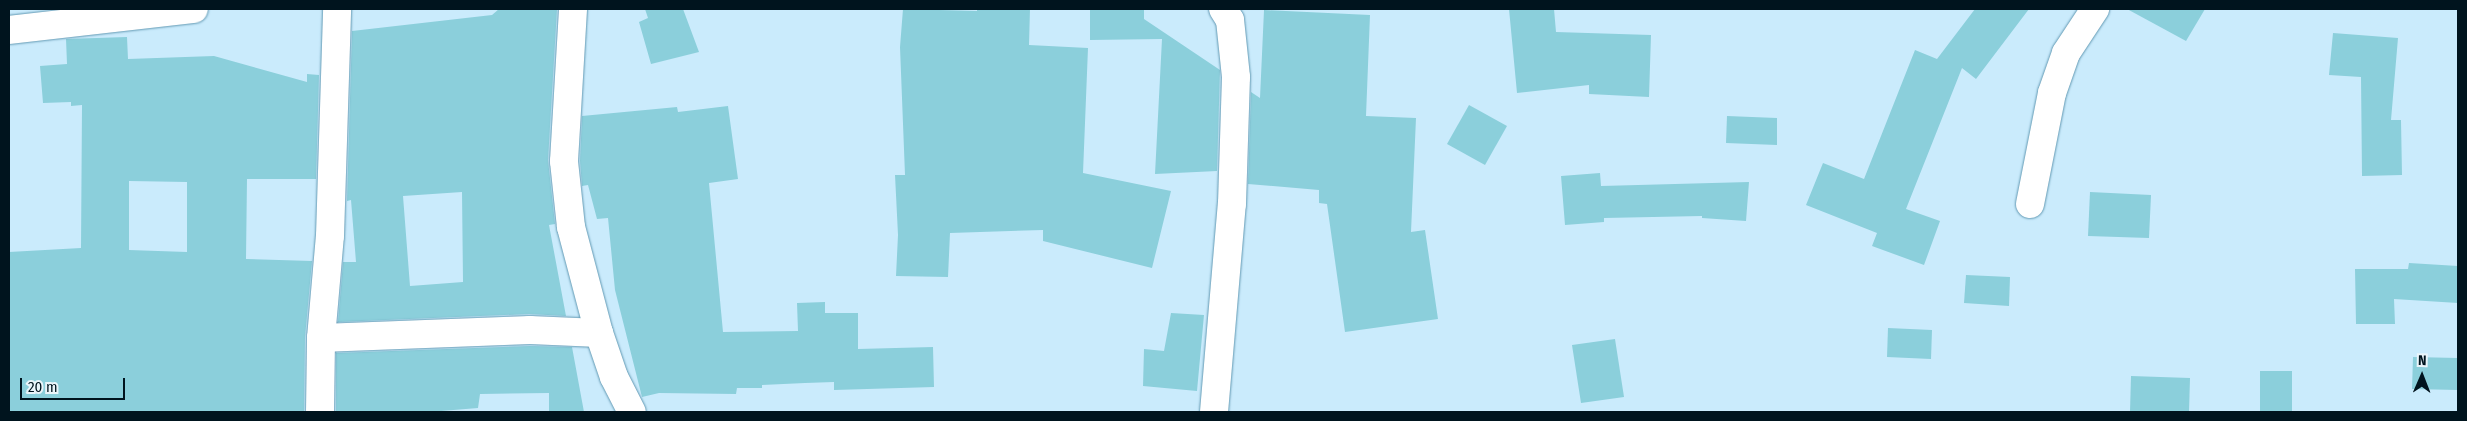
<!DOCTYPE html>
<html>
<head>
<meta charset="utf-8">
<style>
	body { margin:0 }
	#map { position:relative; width:2467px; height:421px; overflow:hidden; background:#caebfc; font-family:"Fira Sans Condensed",sans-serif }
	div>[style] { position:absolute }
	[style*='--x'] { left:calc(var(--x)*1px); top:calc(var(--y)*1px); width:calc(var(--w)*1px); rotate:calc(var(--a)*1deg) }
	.building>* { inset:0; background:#8bcfdb }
	.roads { filter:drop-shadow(0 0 1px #6299b3) drop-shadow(0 0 1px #6299b3) }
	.minor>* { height:28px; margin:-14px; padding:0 14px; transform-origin:14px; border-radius:14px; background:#fff }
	span { translate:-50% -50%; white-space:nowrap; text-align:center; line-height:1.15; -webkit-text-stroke:4px #eaf5fa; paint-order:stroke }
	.frame { position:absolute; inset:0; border:10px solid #00141e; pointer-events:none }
	.north { position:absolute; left:2397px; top:351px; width:50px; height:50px; -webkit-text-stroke:4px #eaf5fa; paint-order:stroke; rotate:1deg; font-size:14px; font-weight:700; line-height:20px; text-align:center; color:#00141e }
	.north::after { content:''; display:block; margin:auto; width:18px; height:22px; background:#00141e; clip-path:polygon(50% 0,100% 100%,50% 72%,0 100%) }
	.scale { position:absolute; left:20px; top:378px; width:105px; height:22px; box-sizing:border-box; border:2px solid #00141e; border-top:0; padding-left:6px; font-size:15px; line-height:18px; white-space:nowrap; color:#00141e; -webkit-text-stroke:4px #eaf5fa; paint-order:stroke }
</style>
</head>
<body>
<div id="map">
	<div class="building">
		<div style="clip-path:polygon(evenodd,499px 9px,557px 9px,548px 160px,555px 224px,549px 225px,566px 316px,529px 314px,338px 322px,343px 262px,356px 262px,351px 200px,347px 201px,352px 31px,492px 15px,499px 9px,462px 192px,463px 282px,410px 286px,403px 196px,462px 192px)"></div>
		<div style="clip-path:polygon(645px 9px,683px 9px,699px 52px,651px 64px,639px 22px,648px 18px)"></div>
		<div style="clip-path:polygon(903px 9px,977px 11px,977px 9px,1030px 9px,1029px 45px,1088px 48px,1083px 173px,1171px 191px,1152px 268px,1043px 241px,1043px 230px,950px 233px,948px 277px,896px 276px,898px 235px,895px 175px,905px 175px,900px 47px)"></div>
		<div style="clip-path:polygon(1090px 9px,1144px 9px,1144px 19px,1220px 70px,1217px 171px,1155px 174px,1162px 39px,1090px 40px)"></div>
		<div style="clip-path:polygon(1509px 9px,1554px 9px,1556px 32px,1651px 35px,1649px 97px,1589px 94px,1589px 85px,1517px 93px)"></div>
		<div style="clip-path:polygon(1975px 9px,2029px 9px,1976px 79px,1962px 68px,1906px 209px,1940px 221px,1924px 265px,1872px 246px,1877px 233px,1806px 205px,1823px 163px,1864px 179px,1915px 50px,1937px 59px)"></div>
		<div style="clip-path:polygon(2127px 9px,2205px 9px,2186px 41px)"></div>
		<div style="clip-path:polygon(1264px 10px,1370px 15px,1366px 116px,1416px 118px,1411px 232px,1425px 230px,1438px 319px,1345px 332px,1327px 204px,1319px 203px,1319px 190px,1248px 184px,1251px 92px,1260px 98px)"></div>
		<div style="clip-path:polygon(2333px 33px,2398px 38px,2391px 120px,2401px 120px,2402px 175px,2362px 176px,2361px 77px,2329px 75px)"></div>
		<div style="clip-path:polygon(evenodd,127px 37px,128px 59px,214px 56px,307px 82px,307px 74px,319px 75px,316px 179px,247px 179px,246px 259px,312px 261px,305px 337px,304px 412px,9px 412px,9px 252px,81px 248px,82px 105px,71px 106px,71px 102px,43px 103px,40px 66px,67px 64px,66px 39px,127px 37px,129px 181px,187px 182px,187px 252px,129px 250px,129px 181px)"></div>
		<div style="clip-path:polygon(1469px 105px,1507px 126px,1485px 165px,1447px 144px)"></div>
		<div style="clip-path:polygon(728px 106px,738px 179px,709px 183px,723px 332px,798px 331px,797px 303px,825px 302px,825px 313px,858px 313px,858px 349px,933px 347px,934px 387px,834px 390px,834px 382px,805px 383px,762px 385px,762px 388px,737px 388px,736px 394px,659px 393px,642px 397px,615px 290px,608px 218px,597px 219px,588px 185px,582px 186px,580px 161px,582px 116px,677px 107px,678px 112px)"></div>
		<div style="clip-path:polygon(1727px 116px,1777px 118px,1777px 145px,1726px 143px)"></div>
		<div style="clip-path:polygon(1600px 173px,1601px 186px,1749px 182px,1746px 221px,1702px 218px,1702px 216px,1604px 218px,1604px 222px,1565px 225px,1561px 176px)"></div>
		<div style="clip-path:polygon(2090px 192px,2151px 195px,2149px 238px,2088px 236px)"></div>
		<div style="clip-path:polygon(2409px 263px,2458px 266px,2458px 303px,2394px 299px,2395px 324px,2356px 324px,2355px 269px,2408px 269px)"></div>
		<div style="clip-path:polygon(1966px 275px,2010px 277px,2009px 306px,1964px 303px)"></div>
		<div style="clip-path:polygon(1171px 313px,1204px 315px,1197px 391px,1143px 386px,1144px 349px,1164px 351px)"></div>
		<div style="clip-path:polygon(1888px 328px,1932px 330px,1931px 359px,1887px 357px)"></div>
		<div style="clip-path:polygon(1615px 339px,1624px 397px,1581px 403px,1572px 345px)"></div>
		<div style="clip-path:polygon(530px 346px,572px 347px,584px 412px,549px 412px,549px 393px,480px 394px,478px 408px,429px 412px,336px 412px,336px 353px)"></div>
		<div style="clip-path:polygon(2413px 357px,2458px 358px,2458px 390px,2412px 389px)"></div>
		<div style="clip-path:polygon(2260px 371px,2292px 371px,2292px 412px,2260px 412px)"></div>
		<div style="clip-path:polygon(2131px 376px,2190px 378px,2189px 412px,2130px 412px)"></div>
	</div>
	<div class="roads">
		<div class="minor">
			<div style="--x:9;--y:30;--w:186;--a:-6.5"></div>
			<div style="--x:2030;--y:204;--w:113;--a:-78.8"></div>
			<div style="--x:2052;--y:93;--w:42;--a:-70.7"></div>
			<div style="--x:2066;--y:53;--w:53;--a:-56.6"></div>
			<div style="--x:599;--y:333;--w:46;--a:71.2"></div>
			<div style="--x:614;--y:377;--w:39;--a:63"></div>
			<div style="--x:321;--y:338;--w:209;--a:-2.2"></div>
			<div style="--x:530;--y:330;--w:69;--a:2.5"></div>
			<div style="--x:599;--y:333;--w:110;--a:-104.8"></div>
			<div style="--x:571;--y:227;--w:66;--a:-96.1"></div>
			<div style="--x:564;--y:161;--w:152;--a:-86.6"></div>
			<div style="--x:320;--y:412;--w:74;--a:-89.2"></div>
			<div style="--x:321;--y:338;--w:102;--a:-85"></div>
			<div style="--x:330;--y:236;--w:227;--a:-88.2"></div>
			<div style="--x:1214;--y:412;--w:209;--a:-85.1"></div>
			<div style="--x:1232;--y:204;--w:127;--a:-88.2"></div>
			<div style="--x:1236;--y:77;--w:57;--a:-96"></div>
			<div style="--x:1230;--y:20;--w:13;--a:-122"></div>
		</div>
	</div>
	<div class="frame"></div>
	<div class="north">N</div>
	<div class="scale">20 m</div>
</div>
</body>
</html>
